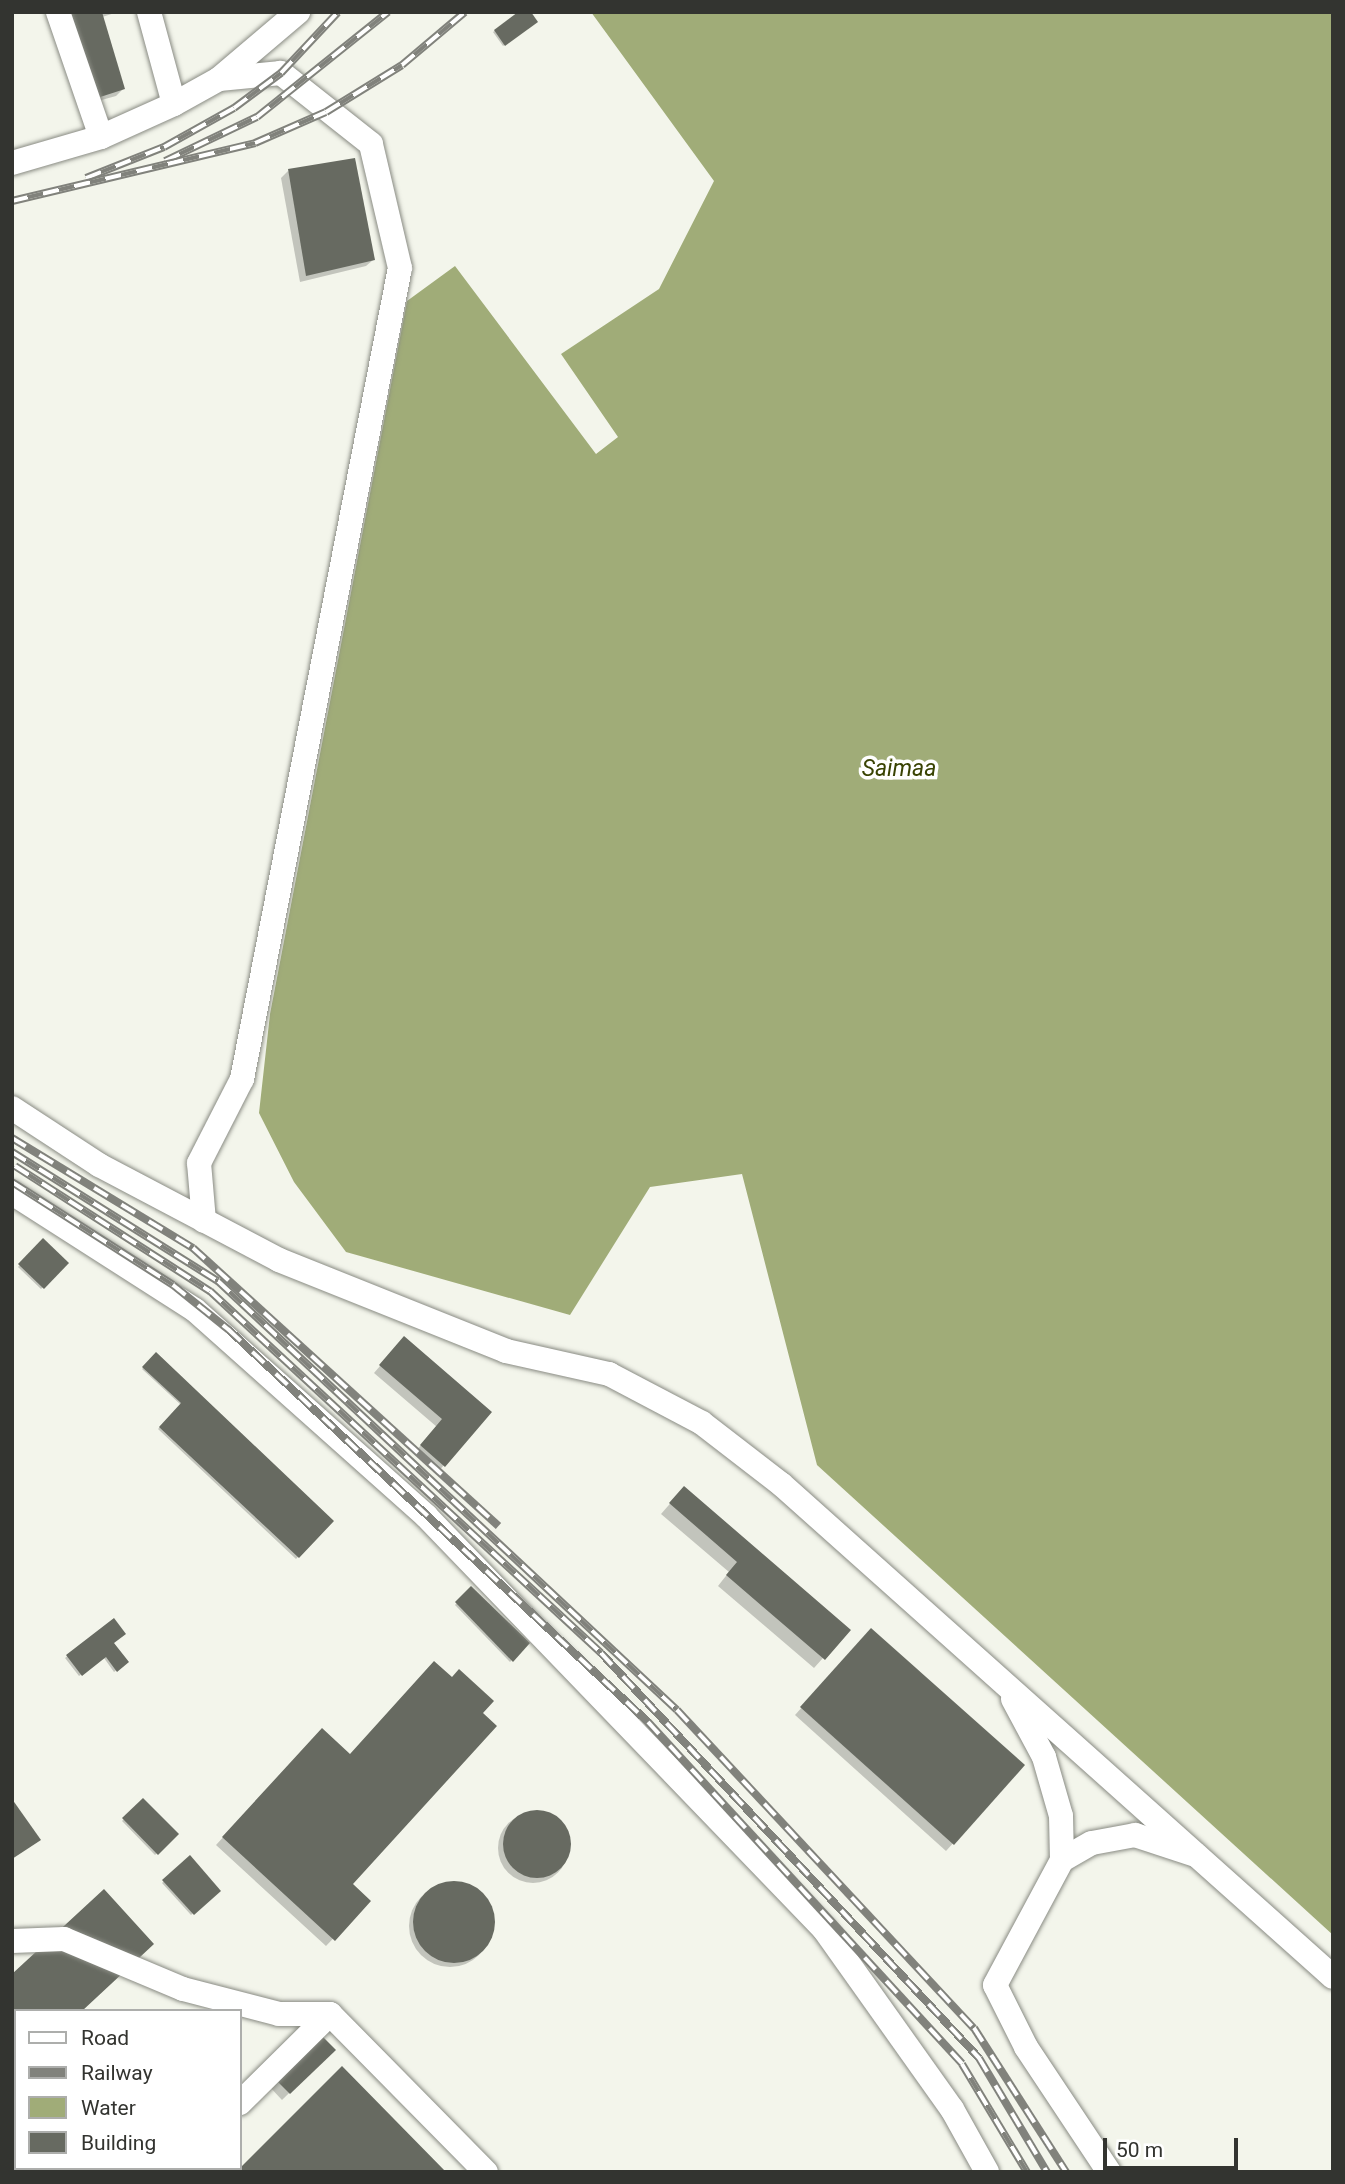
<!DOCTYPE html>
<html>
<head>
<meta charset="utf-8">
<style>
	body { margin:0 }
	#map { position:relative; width:1345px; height:2184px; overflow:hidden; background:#f3f5eb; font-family:Roboto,sans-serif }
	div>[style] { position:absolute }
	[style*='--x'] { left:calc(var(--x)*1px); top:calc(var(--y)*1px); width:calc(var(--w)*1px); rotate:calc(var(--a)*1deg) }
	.water>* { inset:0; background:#a0ac78 }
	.shadow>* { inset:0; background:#0003 }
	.round { border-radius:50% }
	.building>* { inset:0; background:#676a61 }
	.roads { filter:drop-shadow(0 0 2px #898b83) drop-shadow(0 0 2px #898b83) }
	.minor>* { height:24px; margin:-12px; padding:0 12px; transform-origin:12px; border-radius:12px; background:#fff }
	.rail>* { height:8px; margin-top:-4px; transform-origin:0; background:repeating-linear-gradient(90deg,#fff 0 16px,#81827c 0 32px); box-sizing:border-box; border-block:2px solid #81827c }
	span { translate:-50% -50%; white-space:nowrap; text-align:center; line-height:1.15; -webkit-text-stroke:7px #fff; paint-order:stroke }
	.water-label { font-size:23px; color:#394303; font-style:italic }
	.frame { position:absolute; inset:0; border:14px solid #333430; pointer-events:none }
	.legend { position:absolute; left:14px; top:2009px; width:228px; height:161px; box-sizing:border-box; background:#fff; border:2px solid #adaeac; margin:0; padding:9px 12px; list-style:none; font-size:21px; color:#333430 }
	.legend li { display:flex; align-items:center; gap:14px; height:35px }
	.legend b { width:35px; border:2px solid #adaeac }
	.scale { position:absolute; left:1103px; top:2138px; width:135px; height:32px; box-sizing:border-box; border:4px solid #333430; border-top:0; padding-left:9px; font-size:21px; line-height:24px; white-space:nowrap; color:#333430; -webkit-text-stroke:5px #fff; paint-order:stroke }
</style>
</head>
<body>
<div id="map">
	<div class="water">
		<div style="clip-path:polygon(591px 12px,1333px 12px,1333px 1935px,817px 1465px,742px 1174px,650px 1187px,570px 1315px,346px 1252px,294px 1182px,259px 1113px,270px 1014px,407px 301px,455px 266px,596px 454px,618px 437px,561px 354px,659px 289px,714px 181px)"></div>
	</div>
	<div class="shadow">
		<div style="clip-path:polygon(60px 12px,118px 12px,102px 17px,123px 89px,116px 96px,87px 104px)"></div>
		<div style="clip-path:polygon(521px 12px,535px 22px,503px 46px,493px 32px)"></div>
		<div style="clip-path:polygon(288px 171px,373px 260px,366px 266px,300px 282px,281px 178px)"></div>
		<div style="clip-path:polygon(43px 1241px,67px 1263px,41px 1289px,18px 1267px)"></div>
		<div style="clip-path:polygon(398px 1345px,490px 1413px,437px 1473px,414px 1453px,437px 1427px,374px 1373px)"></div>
		<div style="clip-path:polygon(156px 1355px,332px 1521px,296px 1559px,158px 1429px,181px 1405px,142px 1369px)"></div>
		<div style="clip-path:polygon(675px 1498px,848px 1630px,814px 1668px,718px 1586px,729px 1572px,661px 1514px)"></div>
		<div style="clip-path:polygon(471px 1588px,528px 1643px,510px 1662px,455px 1605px)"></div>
		<div style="clip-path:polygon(114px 1620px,112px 1643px,127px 1662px,114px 1672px,104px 1658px,79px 1676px,65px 1658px)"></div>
		<div style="clip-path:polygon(865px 1637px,1023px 1766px,946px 1851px,795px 1715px)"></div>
		<div style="clip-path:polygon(315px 1737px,350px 1756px,350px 1884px,369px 1901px,326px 1946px,216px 1845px)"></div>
		<div style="clip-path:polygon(143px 1800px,177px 1834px,155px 1855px,122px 1821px)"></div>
		<div class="round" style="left:498px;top:1813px;width:70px;height:70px"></div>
		<div style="clip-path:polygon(190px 1858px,219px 1890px,191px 1915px,162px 1883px)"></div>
		<div class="round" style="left:409px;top:1885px;width:82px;height:82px"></div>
		<div style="clip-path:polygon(12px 1977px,16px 2011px,14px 2071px,12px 2070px)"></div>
		<div style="clip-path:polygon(333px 2050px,282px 2100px,268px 2085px)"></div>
		<div style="clip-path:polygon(98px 2168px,135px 2168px,131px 2172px)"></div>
	</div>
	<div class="building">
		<div style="clip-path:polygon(68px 12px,102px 12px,125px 89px,94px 99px)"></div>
		<div style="clip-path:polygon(518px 12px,531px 12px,538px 22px,505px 46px,494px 30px)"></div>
		<div style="clip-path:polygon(355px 158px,375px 260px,306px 276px,288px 169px)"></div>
		<div style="clip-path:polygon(43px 1238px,69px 1263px,44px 1289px,18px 1264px)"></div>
		<div style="clip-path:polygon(404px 1336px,492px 1412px,445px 1467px,420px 1445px,442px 1419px,379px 1365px)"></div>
		<div style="clip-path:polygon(156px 1352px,334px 1521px,299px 1558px,159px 1427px,181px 1403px,142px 1367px)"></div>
		<div style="clip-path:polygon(684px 1486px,851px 1630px,825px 1660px,726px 1575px,737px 1562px,669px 1503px)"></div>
		<div style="clip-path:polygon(471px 1586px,530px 1643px,513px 1662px,455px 1602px)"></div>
		<div style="clip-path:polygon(114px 1618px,126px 1634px,114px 1643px,129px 1662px,117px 1672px,106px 1657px,82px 1676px,66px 1655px)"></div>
		<div style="clip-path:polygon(871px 1628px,1025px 1765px,954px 1845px,800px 1707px)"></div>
		<div style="clip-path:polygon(434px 1661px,452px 1677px,459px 1669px,494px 1701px,483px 1713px,497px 1726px,353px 1884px,371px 1901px,335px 1941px,222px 1837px,322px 1728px,350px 1754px)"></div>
		<div style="clip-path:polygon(143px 1798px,179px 1834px,158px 1855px,122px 1818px)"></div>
		<div style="clip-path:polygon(12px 1799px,41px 1840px,12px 1859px)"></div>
		<div class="round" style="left:503px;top:1810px;width:68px;height:68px"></div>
		<div style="clip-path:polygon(190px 1855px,221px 1891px,194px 1915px,162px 1880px)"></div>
		<div class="round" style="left:413px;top:1881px;width:82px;height:82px"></div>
		<div style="clip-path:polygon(104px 1889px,154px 1944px,82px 2011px,16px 2011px,16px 2070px,12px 1974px)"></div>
		<div style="clip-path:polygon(319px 2033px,336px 2050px,290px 2094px,273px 2077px)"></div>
		<div style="clip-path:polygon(342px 2066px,446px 2172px,235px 2172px,240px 2168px)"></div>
		<div style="clip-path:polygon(117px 2168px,137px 2168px,134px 2172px)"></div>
	</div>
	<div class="roads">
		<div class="minor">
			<div style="--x:58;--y:12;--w:132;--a:71"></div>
			<div style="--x:149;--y:12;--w:95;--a:74.8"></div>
			<div style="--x:12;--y:163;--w:93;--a:-16.3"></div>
			<div style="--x:101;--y:137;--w:80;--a:-24.3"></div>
			<div style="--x:174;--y:104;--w:51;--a:-29.1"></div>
			<div style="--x:219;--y:79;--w:104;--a:-40.3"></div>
			<div style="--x:12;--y:1108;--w:104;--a:33.2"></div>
			<div style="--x:99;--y:1165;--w:204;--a:27.8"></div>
			<div style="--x:279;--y:1260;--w:245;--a:21.8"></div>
			<div style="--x:506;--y:1351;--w:106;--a:12.6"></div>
			<div style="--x:609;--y:1374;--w:105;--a:27.8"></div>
			<div style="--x:702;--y:1423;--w:100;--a:37.7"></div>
			<div style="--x:781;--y:1484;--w:740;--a:41.77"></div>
			<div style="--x:12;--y:1193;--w:217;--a:32.6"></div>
			<div style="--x:195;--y:1310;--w:310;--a:41.7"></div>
			<div style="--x:426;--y:1516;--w:574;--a:46.06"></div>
			<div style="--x:824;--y:1929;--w:221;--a:54.6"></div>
			<div style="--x:952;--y:2109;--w:72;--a:60.9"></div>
			<div style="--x:204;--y:1221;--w:58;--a:-94.9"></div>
			<div style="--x:199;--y:1163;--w:94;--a:-62.9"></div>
			<div style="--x:242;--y:1079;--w:826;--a:-78.98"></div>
			<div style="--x:400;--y:268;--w:127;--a:-103.2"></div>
			<div style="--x:371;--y:144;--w:115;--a:-141.7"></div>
			<div style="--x:281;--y:73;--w:62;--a:174.5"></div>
			<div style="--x:1013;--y:1699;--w:66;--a:61.9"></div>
			<div style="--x:1044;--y:1757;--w:61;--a:73.9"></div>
			<div style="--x:1061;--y:1816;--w:44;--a:88.7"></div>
			<div style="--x:12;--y:1941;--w:52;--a:-2.2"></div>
			<div style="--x:64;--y:1939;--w:129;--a:22.8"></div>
			<div style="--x:183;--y:1989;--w:99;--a:14.6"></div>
			<div style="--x:279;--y:2014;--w:51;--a:0"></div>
			<div style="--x:330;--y:2014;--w:127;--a:135.3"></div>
			<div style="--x:330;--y:2014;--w:222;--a:45.4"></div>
			<div style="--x:12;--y:2092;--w:6;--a:45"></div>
			<div style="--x:86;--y:2168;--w:6;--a:45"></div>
			<div style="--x:174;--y:2172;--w:6;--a:-45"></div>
			<div style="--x:1109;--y:2172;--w:150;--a:-123.6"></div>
			<div style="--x:1026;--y:2047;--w:69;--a:-116.6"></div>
			<div style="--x:995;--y:1985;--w:142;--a:-61.8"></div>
			<div style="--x:1062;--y:1860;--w:34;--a:-30"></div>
			<div style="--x:1092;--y:1843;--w:44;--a:-10.5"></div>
			<div style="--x:1135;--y:1835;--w:64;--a:18.2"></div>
		</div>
	</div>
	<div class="rail">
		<div style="--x:165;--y:161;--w:102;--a:-25.6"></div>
		<div style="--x:257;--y:117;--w:168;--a:-38.7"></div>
		<div style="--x:86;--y:178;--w:84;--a:-21.7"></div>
		<div style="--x:164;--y:147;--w:80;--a:-29.1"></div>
		<div style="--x:234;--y:108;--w:59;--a:-36.7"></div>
		<div style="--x:281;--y:73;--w:83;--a:-46.9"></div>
		<div style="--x:12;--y:201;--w:250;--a:-13.4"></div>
		<div style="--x:255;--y:143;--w:77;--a:-23.6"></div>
		<div style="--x:326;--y:112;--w:89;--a:-31.7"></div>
		<div style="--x:402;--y:65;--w:82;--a:-40.1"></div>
		<div style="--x:12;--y:1138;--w:212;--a:31.3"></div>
		<div style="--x:193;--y:1248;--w:413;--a:42.3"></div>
		<div style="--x:12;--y:1152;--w:243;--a:32.1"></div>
		<div style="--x:218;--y:1281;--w:628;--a:43.07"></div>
		<div style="--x:677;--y:1710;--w:435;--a:47"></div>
		<div style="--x:974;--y:2028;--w:171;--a:57.4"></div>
		<div style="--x:15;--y:1166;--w:232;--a:32.7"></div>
		<div style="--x:210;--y:1291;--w:533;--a:42.79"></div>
		<div style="--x:601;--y:1653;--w:554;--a:46.97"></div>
		<div style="--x:979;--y:2058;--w:133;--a:59.2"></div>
		<div style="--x:12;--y:1182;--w:191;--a:32.6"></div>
		<div style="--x:173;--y:1285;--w:72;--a:38.8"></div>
		<div style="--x:229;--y:1330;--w:574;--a:43.09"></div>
		<div style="--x:648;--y:1722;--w:464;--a:47.4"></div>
		<div style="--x:962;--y:2064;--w:126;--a:59"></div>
	</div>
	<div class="water-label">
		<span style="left:899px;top:769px">Saimaa</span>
	</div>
	<div class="frame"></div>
	<ul class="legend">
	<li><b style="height:9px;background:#fff"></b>Road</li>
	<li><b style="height:9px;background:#81827c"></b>Railway</li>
	<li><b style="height:19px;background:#a0ac78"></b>Water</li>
	<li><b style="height:19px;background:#676a61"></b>Building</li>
	</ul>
	<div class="scale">50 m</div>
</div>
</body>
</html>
